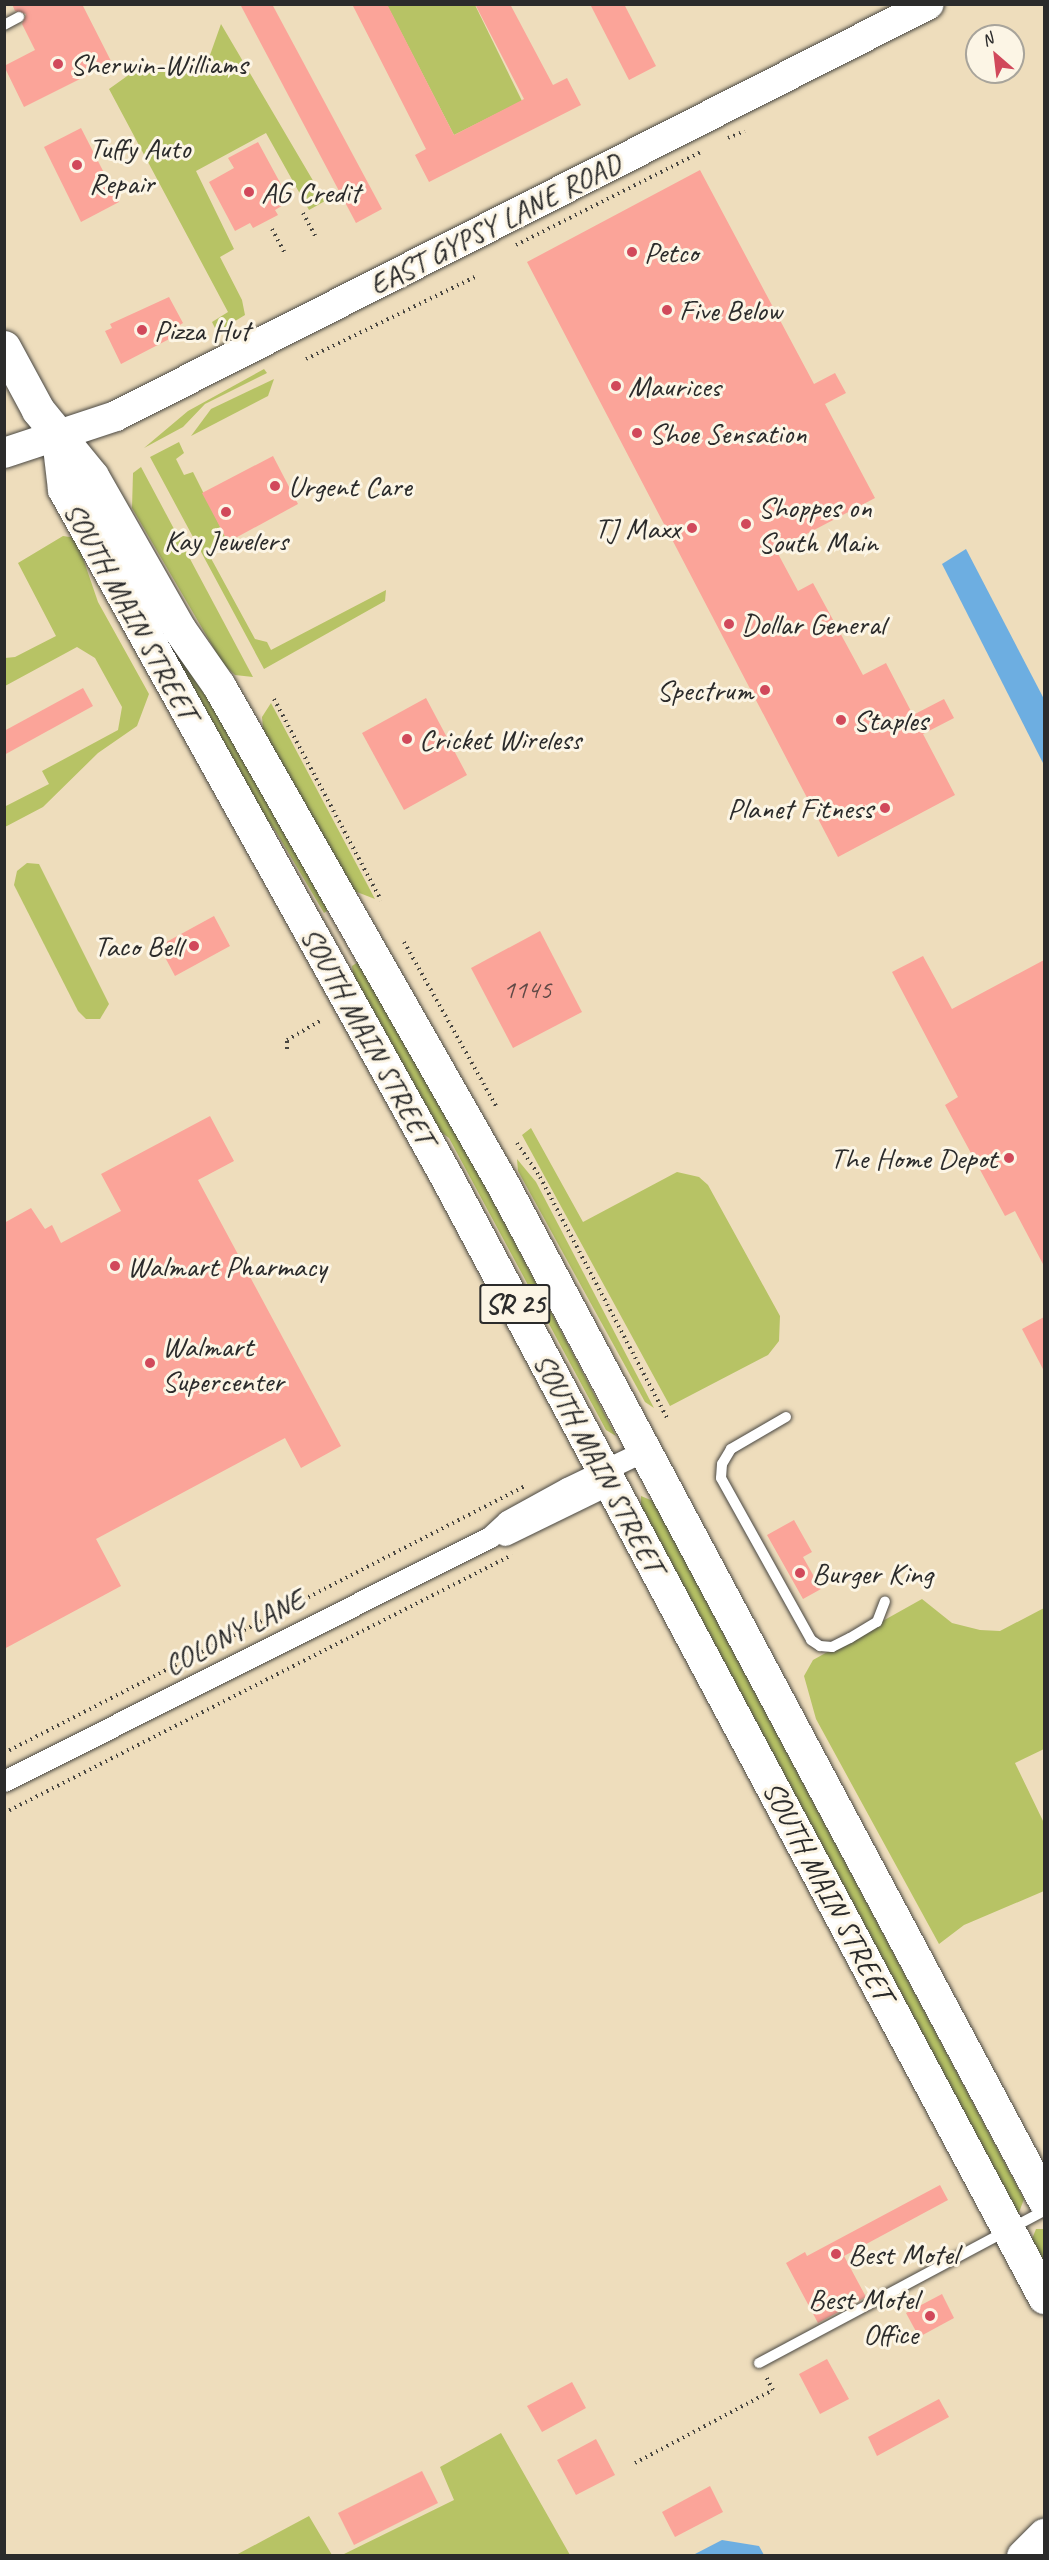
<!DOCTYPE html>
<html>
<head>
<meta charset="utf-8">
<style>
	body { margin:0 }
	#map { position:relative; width:1049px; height:2560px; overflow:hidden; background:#eeddbc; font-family:Caveat,sans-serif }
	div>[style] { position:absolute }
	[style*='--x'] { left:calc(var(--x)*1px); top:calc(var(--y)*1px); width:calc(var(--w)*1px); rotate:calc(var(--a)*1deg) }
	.green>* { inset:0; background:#b7c365 }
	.water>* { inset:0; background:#6daee1 }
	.building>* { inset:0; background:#fba499 }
	.path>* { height:4px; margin-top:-2px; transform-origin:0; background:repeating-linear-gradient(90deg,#484641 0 1.5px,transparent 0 6px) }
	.roads { filter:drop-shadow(0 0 2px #484641) drop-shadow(0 0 2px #484641) }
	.service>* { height:10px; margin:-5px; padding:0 5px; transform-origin:5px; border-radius:5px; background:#fff }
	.minor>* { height:21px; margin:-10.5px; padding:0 10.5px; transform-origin:10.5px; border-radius:10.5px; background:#fff }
	.secondary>* { height:30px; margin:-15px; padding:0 15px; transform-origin:15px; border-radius:15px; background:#fff }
	.primary>* { height:33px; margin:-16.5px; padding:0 16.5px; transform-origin:16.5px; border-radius:16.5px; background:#fff }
	.trunk>* { height:33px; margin:-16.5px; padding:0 16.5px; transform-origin:16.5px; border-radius:16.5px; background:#fff }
	.dots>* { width:16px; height:16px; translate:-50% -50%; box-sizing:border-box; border:3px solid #fcf5e5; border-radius:50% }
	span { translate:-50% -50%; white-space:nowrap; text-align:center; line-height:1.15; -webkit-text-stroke:6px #fcf5e5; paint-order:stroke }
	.number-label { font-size:27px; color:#5f4946 }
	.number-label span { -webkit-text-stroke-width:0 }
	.shield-label span { padding:2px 4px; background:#fcf5e5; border:2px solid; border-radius:4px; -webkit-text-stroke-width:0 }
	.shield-label { font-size:28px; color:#2b2b2b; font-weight:700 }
	.poi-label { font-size:30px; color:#2b2b2b }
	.left { translate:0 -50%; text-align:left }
	.right { translate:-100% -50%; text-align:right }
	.street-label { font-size:30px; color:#2b2b2b }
	.frame { position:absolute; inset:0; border:6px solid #2b2b2b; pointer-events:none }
	.north { position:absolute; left:965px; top:24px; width:60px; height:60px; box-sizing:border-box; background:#fcf5e5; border:2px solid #a8a49b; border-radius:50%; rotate:332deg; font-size:16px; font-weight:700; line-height:24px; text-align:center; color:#2b2b2b }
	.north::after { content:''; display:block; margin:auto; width:21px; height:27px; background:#d1495b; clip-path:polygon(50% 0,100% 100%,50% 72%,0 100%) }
</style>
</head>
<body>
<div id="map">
	<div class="green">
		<div style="clip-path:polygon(387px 5px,475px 5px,522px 101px,454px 135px)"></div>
		<div style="clip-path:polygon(221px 24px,325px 201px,309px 210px,266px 133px,196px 171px,234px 249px,220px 257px,242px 300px,245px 315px,217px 332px,212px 322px,228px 312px,109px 89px,137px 69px,175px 71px,210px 55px)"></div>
		<div style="clip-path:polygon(264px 369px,267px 373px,205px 404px,183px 427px,144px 448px,188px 411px)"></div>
		<div style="clip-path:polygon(274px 379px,268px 396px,191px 436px,211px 409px)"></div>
		<div style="clip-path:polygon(179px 442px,184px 453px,176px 459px,184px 475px,193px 472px,228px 542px,207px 551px,255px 639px,267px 642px,271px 650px,386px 590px,385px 601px,264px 669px,150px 457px)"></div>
		<div style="clip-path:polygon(141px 467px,253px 677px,235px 675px,223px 664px,132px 508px,133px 473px)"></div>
		<div style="clip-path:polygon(84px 487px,330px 909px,324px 913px,275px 830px,240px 785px)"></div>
		<div style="clip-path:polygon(63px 536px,76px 538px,98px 602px,149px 694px,137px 726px,98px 753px,43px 807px,5px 827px,4px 807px,49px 784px,42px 771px,118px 730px,122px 707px,95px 658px,77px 647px,5px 686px,5px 658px,15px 657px,56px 636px,18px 563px)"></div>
		<div style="clip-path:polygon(271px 703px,375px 899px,349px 889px,264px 740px,262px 717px)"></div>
		<div style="clip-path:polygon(27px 863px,39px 864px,109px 1004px,100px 1019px,86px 1019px,78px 1011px,14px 885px,17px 871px)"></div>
		<div style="clip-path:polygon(358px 962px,451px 1121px,616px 1436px,606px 1430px,449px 1138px,430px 1124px,355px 990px,352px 966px)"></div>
		<div style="clip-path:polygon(531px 1128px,583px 1222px,677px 1172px,699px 1177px,708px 1185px,780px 1316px,779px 1341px,768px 1355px,670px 1406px,522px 1135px)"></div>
		<div style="clip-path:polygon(517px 1159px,536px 1182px,654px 1408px,645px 1402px,518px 1171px)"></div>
		<div style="clip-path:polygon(641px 1496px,653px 1501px,1024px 2199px,1018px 2215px,641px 1508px)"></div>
		<div style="clip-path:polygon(922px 1599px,952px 1623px,980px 1630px,1000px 1631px,1044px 1608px,1044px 1749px,1015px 1763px,1044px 1823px,1044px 1891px,964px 1925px,939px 1944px,816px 1719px,804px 1676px,813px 1660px)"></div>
		<div style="clip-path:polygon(1036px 2229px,1044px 2229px,1044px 2262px,1032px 2239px)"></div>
		<div style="clip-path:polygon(501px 2433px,570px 2555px,342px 2555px,454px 2500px,440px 2467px)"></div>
		<div style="clip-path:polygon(309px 2516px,332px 2555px,235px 2555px,236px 2555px)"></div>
	</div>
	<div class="water">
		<div style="clip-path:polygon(966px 549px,1044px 699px,1044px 765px,942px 564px)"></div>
		<div style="clip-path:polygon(722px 2540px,759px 2546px,764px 2555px,693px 2555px)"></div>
	</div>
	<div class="building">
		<div style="clip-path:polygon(12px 4px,82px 4px,112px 63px,24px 107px,4px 66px,35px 50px,22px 24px,26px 14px,15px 11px)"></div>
		<div style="clip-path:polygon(240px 4px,272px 4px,382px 209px,356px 223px)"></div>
		<div style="clip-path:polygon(352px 4px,387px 4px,454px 135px,524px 99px,475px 4px,510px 4px,553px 85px,567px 78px,581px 105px,429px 182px,415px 155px,426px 149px)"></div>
		<div style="clip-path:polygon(590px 4px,624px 4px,656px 66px,629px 80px)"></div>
		<div style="clip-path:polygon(81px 128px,119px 202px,81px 222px,44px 147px)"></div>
		<div style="clip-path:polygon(258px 142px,290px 201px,275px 210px,278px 215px,253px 228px,250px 223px,235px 231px,209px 182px,234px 168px,228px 158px)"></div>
		<div style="clip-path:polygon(700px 170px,814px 384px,835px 373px,846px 393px,825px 404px,875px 498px,776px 550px,798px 591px,813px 583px,863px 675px,886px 663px,913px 715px,944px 699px,954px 718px,923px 734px,955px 795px,838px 857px,527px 262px)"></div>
		<div style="clip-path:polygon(169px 297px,183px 323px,175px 328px,179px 334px,121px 364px,105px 331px,112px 328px,110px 324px)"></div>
		<div style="clip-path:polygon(273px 456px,298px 504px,228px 542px,202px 493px)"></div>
		<div style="clip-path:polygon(83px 688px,93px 706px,4px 755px,4px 731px)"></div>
		<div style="clip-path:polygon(426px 698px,467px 775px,404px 810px,362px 733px)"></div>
		<div style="clip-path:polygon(214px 916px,230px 946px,175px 976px,159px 946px)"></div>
		<div style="clip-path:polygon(540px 931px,582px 1012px,513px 1048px,471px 968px)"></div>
		<div style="clip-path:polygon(923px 956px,952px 1009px,1044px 960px,1044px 1266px,1015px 1211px,1005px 1216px,945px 1105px,958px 1097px,892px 972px)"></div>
		<div style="clip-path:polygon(210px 1116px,234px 1161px,198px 1180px,341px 1446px,301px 1468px,285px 1438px,96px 1539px,121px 1586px,4px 1649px,4px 1223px,31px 1208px,45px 1229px,52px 1225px,61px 1243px,121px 1211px,101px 1174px)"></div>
		<div style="clip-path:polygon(1044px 1317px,1044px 1371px,1022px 1329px)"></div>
		<div style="clip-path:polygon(794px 1520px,812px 1552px,803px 1557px,821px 1589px,803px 1599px,767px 1535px)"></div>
		<div style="clip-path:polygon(940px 2185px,948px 2200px,844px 2256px,866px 2297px,818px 2323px,786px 2263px,805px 2252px,807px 2256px)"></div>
		<div style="clip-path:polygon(942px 2294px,954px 2318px,919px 2337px,906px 2313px)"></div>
		<div style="clip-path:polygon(827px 2359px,849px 2399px,820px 2414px,799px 2374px)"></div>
		<div style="clip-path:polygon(572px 2382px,586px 2408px,542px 2432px,527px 2406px)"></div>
		<div style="clip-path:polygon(939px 2399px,949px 2417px,877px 2456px,868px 2437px)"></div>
		<div style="clip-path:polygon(596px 2439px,615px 2475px,576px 2495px,557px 2460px)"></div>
		<div style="clip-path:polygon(422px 2471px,438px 2503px,354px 2545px,338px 2513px)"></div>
		<div style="clip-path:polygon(710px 2486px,723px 2512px,675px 2537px,662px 2512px)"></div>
	</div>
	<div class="path">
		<div style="--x:728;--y:138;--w:18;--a:-22"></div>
		<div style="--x:303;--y:213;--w:27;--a:62"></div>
		<div style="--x:272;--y:229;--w:27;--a:62"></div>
		<div style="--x:516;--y:245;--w:207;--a:-26.7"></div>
		<div style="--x:306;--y:359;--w:188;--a:-25.9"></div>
		<div style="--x:274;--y:699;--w:228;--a:62"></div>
		<div style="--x:404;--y:942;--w:188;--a:60.7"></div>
		<div style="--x:287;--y:1049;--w:9;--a:-90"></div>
		<div style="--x:287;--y:1040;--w:38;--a:-30"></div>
		<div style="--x:517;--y:1143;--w:41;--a:55.9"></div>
		<div style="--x:540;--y:1177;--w:275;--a:62.2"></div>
		<div style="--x:4;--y:1753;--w:585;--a:-27.13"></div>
		<div style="--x:4;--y:1813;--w:570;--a:-26.92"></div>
		<div style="--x:635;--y:2463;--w:156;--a:-27.9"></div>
		<div style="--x:773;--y:2390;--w:17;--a:-118"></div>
	</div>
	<div class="roads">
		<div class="service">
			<div style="--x:4;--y:25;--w:17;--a:-28"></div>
			<div style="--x:786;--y:1417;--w:64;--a:149.8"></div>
			<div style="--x:731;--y:1449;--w:17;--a:121"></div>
			<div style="--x:722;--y:1464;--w:14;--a:94"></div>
			<div style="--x:721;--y:1478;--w:185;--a:60.9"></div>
			<div style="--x:811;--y:1640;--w:11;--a:34"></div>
			<div style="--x:820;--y:1646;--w:12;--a:5"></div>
			<div style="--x:832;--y:1647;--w:20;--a:-27"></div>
			<div style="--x:850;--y:1638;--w:31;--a:-31"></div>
			<div style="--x:877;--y:1622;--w:22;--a:-69"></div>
			<div style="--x:759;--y:2363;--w:323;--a:-28.1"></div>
		</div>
		<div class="minor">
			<div style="--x:505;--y:1535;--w:118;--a:-26.1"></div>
			<div style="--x:4;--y:1781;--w:544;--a:-26.66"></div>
			<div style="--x:490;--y:1537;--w:23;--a:-43"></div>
			<div style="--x:507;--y:1521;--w:68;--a:-28.8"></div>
			<div style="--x:567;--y:1488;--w:85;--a:-25.7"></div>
		</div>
		<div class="secondary">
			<div style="--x:4;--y:453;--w:118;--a:-18.3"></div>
			<div style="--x:116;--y:416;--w:911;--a:-26.87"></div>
		</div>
		<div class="primary">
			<div style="--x:4;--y:347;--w:72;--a:61.6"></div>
			<div style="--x:38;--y:410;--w:85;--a:50.7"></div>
			<div style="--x:92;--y:476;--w:177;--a:60.3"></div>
			<div style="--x:180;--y:630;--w:68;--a:55.1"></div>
			<div style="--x:219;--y:686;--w:574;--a:60.35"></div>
			<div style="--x:503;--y:1185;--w:1150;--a:61.94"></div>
			<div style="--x:58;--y:438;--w:51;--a:83.3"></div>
			<div style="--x:64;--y:489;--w:784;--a:60.92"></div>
			<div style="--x:445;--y:1174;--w:1273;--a:61.92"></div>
		</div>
		<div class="trunk">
			<div style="--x:1023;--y:2556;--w:30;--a:-45"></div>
		</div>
	</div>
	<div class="dots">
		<div style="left:58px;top:64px;background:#d1495b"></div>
		<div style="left:77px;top:165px;background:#d1495b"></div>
		<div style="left:249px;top:192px;background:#d1495b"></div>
		<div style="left:632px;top:252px;background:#d1495b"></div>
		<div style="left:667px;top:310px;background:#d1495b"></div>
		<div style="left:142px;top:330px;background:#d1495b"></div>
		<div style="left:616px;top:386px;background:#d1495b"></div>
		<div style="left:637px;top:433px;background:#d1495b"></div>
		<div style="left:275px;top:486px;background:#d1495b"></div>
		<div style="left:226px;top:512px;background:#d1495b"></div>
		<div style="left:746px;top:524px;background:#d1495b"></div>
		<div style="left:692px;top:528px;background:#d1495b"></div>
		<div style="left:729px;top:624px;background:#d1495b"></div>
		<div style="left:765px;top:690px;background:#d1495b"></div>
		<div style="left:841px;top:720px;background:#d1495b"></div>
		<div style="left:407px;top:739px;background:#d1495b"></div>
		<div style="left:885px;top:808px;background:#d1495b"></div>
		<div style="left:194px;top:946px;background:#d1495b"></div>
		<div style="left:1009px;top:1158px;background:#d1495b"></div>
		<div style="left:115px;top:1266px;background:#d1495b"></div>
		<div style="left:150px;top:1363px;background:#d1495b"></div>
		<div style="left:800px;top:1573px;background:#d1495b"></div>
		<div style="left:836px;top:2254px;background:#d1495b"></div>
		<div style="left:930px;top:2316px;background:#d1495b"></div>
	</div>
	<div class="number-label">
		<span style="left:527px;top:990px">1145</span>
	</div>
	<div class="shield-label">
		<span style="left:515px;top:1304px">SR 25</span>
	</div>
	<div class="poi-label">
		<span class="left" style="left:70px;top:64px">Sherwin-Williams</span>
		<span class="left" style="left:89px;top:165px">Tuffy Auto<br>Repair</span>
		<span class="left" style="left:261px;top:192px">AG Credit</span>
		<span class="left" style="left:644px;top:252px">Petco</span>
		<span class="left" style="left:679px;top:310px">Five Below</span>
		<span class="left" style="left:154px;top:330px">Pizza Hut</span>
		<span class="left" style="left:628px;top:386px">Maurices</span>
		<span class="left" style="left:649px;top:433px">Shoe Sensation</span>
		<span class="left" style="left:288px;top:486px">Urgent Care</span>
		<span class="left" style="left:758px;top:524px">Shoppes on<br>South Main</span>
		<span class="right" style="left:680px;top:528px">TJ Maxx</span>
		<span style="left:226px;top:540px">Kay Jewelers</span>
		<span class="left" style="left:741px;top:624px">Dollar General</span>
		<span class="right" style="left:753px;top:690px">Spectrum</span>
		<span class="left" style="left:853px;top:720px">Staples</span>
		<span class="left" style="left:419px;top:739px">Cricket Wireless</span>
		<span class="right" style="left:873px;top:808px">Planet Fitness</span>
		<span class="right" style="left:182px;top:946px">Taco Bell</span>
		<span class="right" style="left:997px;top:1158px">The Home Depot</span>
		<span class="left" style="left:127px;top:1266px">Walmart Pharmacy</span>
		<span class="left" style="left:162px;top:1363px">Walmart<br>Supercenter</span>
		<span class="left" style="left:812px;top:1573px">Burger King</span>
		<span class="left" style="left:848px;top:2254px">Best Motel</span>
		<span class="right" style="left:918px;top:2316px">Best Motel<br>Office</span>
	</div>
	<div class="street-label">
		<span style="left:495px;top:224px;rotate:-27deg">EAST GYPSY LANE ROAD</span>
		<span style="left:131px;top:611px;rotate:61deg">SOUTH MAIN STREET</span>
		<span style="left:368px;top:1036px;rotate:61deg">SOUTH MAIN STREET</span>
		<span style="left:599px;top:1463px;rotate:62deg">SOUTH MAIN STREET</span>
		<span style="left:234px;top:1632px;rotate:-27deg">COLONY LANE</span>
		<span style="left:828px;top:1891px;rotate:62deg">SOUTH MAIN STREET</span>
	</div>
	<div class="frame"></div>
	<div class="north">N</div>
</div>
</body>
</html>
